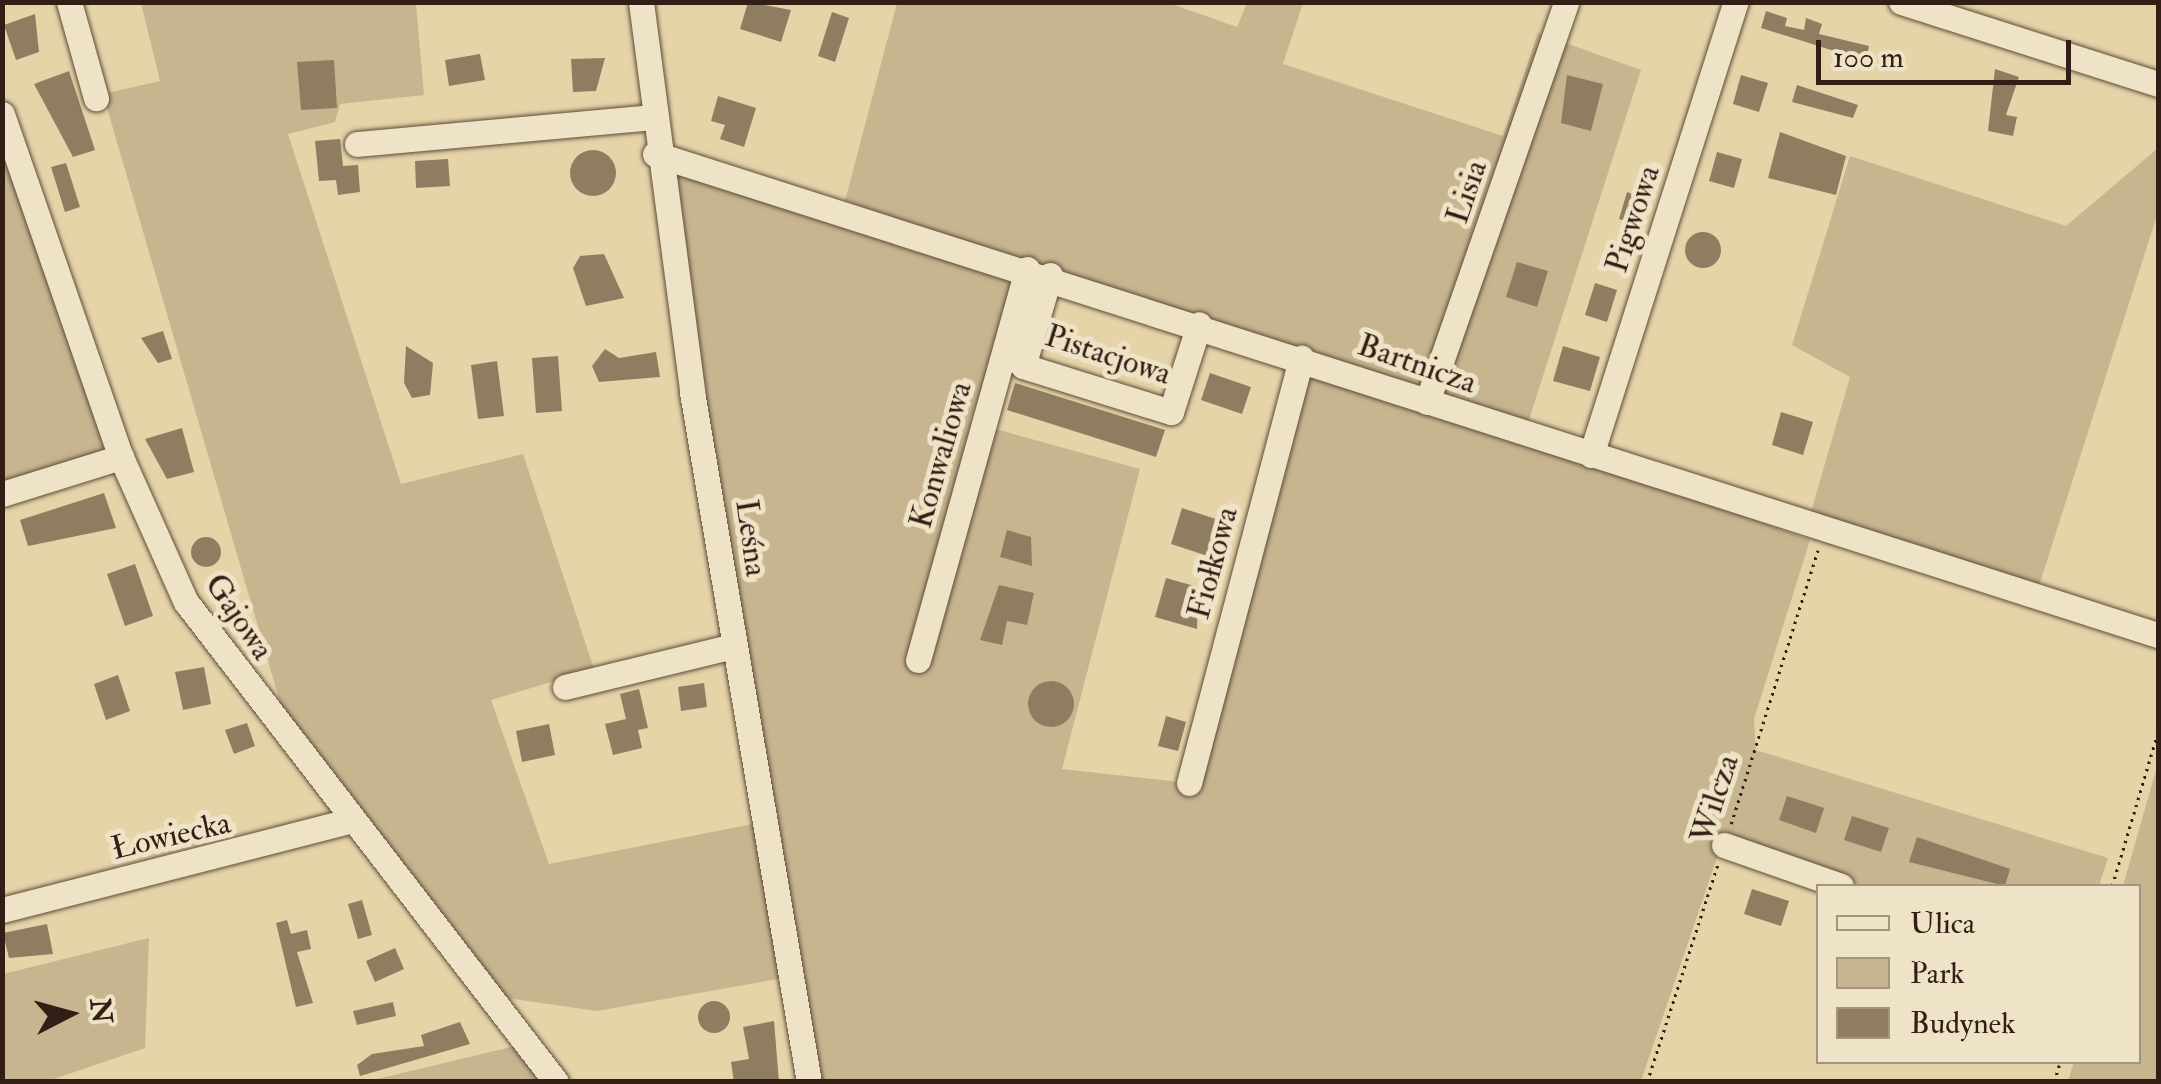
<!DOCTYPE html>
<html>
<head>
<meta charset="utf-8">
<style>
	body { margin:0 }
	#map { position:relative; width:2161px; height:1084px; overflow:hidden; background:#e5d4a8; font-family:"IM FELL Double Pica",serif }
	div>[style] { position:absolute }
	[style*='--x'] { left:calc(var(--x)*1px); top:calc(var(--y)*1px); width:calc(var(--w)*1px); rotate:calc(var(--a)*1deg) }
	.green>* { inset:0; background:#c6b58f }
	.building>* { inset:0; background:#8f7d61 }
	.round { border-radius:50% }
	.path>* { height:2.5px; margin-top:-1.25px; transform-origin:0; background:repeating-linear-gradient(90deg,#311e15 0 2.5px,transparent 0 7.5px) }
	.roads { filter:drop-shadow(0 0 2px #5e4c3a) drop-shadow(0 0 2px #5e4c3a) }
	.minor>* { height:25px; margin:-12.5px; padding:0 12.5px; transform-origin:12.5px; border-radius:12.5px; background:#eee3c6 }
	span { translate:-50% -50%; white-space:nowrap; text-align:center; line-height:1.15; -webkit-text-stroke:10px #eee3c6; paint-order:stroke }
	.street-label { font-size:32px; color:#311e15 }
	.frame { position:absolute; inset:0; border:5px solid #311e15; pointer-events:none }
	.legend { position:absolute; left:1816px; top:884px; width:325px; height:180px; box-sizing:border-box; background:#eee3c6; border:2px solid #a2947f; margin:0; padding:12px 18px; list-style:none; font-size:30px; color:#311e15 }
	.legend li { display:flex; align-items:center; gap:20px; height:50px }
	.legend b { width:50px; border:2px solid #a2947f }
	.north { position:absolute; left:20px; top:964px; width:100px; height:100px; -webkit-text-stroke:8px #eee3c6; paint-order:stroke; rotate:84deg; font-size:28px; font-weight:700; line-height:40px; text-align:center; color:#311e15 }
	.north::after { content:''; display:block; margin:auto; width:35px; height:45px; background:#311e15; clip-path:polygon(50% 0,100% 100%,50% 72%,0 100%) }
	.scale { position:absolute; left:1816px; top:40px; width:255px; height:45px; box-sizing:border-box; border:5px solid #311e15; border-top:0; padding-left:12px; font-size:30px; line-height:35px; white-space:nowrap; color:#311e15; -webkit-text-stroke:8px #eee3c6; paint-order:stroke }
</style>
</head>
<body>
<div id="map">
	<div class="green">
		<div style="clip-path:polygon(141px 3px,416px 4px,424px 95px,340px 104px,335px 122px,288px 134px,401px 484px,523px 454px,594px 669px,491px 700px,549px 864px,763px 822px,655px 154px,1027px 269px,970px 422px,1140px 469px,1062px 769px,1189px 783px,1301px 358px,1810px 540px,1754px 719px,1756px 750px,2108px 858px,2099px 886px,1863px 886px,1723px 840px,1641px 1081px,807px 1081px,789px 977px,597px 1011px,492px 996px,556px 1081px,369px 1081px,515px 1046px,293px 747px,103px 94px,160px 81px)"></div>
		<div style="clip-path:polygon(897px 3px,1169px 3px,1237px 27px,1247px 3px,1303px 3px,1283px 64px,1503px 136px,1538px 33px,1641px 70px,1526px 429px,845px 201px)"></div>
		<div style="clip-path:polygon(2px 114px,121px 457px,2px 485px)"></div>
		<div style="clip-path:polygon(2158px 148px,2158px 212px,2039px 586px,1811px 512px,1850px 377px,1792px 345px,1850px 156px,2066px 226px)"></div>
		<div style="clip-path:polygon(2158px 763px,2158px 1081px,2068px 1081px,2074px 1062px,2138px 1062px,2138px 886px,2123px 886px)"></div>
		<div style="clip-path:polygon(149px 938px,145px 1048px,48px 1081px,3px 1081px,3px 974px)"></div>
	</div>
	<div class="building">
		<div style="clip-path:polygon(748px 2px,791px 10px,781px 42px,740px 29px)"></div>
		<div style="clip-path:polygon(1766px 11px,1787px 18px,1785px 26px,1804px 30px,1806px 18px,1822px 24px,1819px 34px,1869px 46px,1866px 61px,1761px 28px)"></div>
		<div style="clip-path:polygon(832px 12px,849px 18px,835px 62px,818px 56px)"></div>
		<div style="clip-path:polygon(35px 14px,39px 52px,16px 60px,4px 25px)"></div>
		<div style="clip-path:polygon(480px 54px,485px 80px,449px 86px,445px 60px)"></div>
		<div style="clip-path:polygon(605px 58px,596px 91px,573px 92px,571px 59px)"></div>
		<div style="clip-path:polygon(334px 60px,337px 108px,301px 110px,297px 62px)"></div>
		<div style="clip-path:polygon(1995px 69px,2019px 77px,2006px 115px,2017px 117px,2013px 136px,1988px 131px)"></div>
		<div style="clip-path:polygon(69px 71px,95px 150px,73px 157px,34px 84px)"></div>
		<div style="clip-path:polygon(1567px 75px,1603px 84px,1591px 131px,1561px 123px)"></div>
		<div style="clip-path:polygon(1741px 75px,1768px 83px,1759px 112px,1733px 104px)"></div>
		<div style="clip-path:polygon(1797px 85px,1858px 105px,1853px 118px,1792px 102px)"></div>
		<div style="clip-path:polygon(718px 96px,756px 108px,744px 147px,720px 139px,725px 125px,711px 121px)"></div>
		<div style="clip-path:polygon(1780px 132px,1846px 156px,1836px 195px,1768px 178px)"></div>
		<div style="clip-path:polygon(340px 139px,343px 166px,358px 165px,360px 192px,338px 195px,336px 180px,319px 181px,315px 141px)"></div>
		<div class="round" style="left:570px;top:150px;width:46px;height:46px"></div>
		<div style="clip-path:polygon(1717px 152px,1742px 159px,1734px 188px,1709px 181px)"></div>
		<div style="clip-path:polygon(448px 159px,450px 186px,416px 188px,415px 161px)"></div>
		<div style="clip-path:polygon(66px 163px,80px 207px,65px 212px,51px 167px)"></div>
		<div style="clip-path:polygon(1627px 192px,1647px 199px,1639px 225px,1619px 219px)"></div>
		<div class="round" style="left:1685px;top:232px;width:36px;height:36px"></div>
		<div style="clip-path:polygon(604px 254px,624px 298px,586px 306px,573px 268px,580px 256px)"></div>
		<div style="clip-path:polygon(1517px 262px,1548px 271px,1537px 307px,1506px 297px)"></div>
		<div style="clip-path:polygon(1595px 283px,1617px 290px,1607px 322px,1585px 315px)"></div>
		<div style="clip-path:polygon(163px 331px,172px 359px,158px 363px,141px 338px)"></div>
		<div style="clip-path:polygon(406px 346px,433px 363px,430px 395px,412px 398px,404px 383px)"></div>
		<div style="clip-path:polygon(1563px 346px,1600px 357px,1590px 391px,1553px 381px)"></div>
		<div style="clip-path:polygon(605px 349px,619px 358px,656px 352px,660px 377px,599px 382px,592px 366px)"></div>
		<div style="clip-path:polygon(558px 356px,562px 411px,536px 413px,532px 358px)"></div>
		<div style="clip-path:polygon(497px 361px,504px 416px,478px 419px,471px 365px)"></div>
		<div style="clip-path:polygon(1210px 373px,1251px 387px,1242px 414px,1201px 400px)"></div>
		<div style="clip-path:polygon(1015px 383px,1165px 430px,1156px 457px,1007px 410px)"></div>
		<div style="clip-path:polygon(1781px 412px,1813px 422px,1803px 455px,1772px 445px)"></div>
		<div style="clip-path:polygon(182px 428px,194px 472px,167px 479px,145px 439px)"></div>
		<div style="clip-path:polygon(104px 493px,116px 528px,28px 546px,20px 520px)"></div>
		<div style="clip-path:polygon(1182px 508px,1219px 520px,1214px 558px,1171px 544px)"></div>
		<div style="clip-path:polygon(1007px 530px,1031px 537px,1032px 566px,1000px 557px)"></div>
		<div class="round" style="left:191px;top:537px;width:30px;height:30px"></div>
		<div style="clip-path:polygon(135px 564px,153px 616px,125px 626px,107px 574px)"></div>
		<div style="clip-path:polygon(1166px 578px,1198px 587px,1197px 629px,1155px 617px)"></div>
		<div style="clip-path:polygon(999px 585px,1034px 593px,1027px 625px,1007px 621px,1002px 645px,980px 640px)"></div>
		<div style="clip-path:polygon(204px 667px,211px 704px,183px 710px,175px 672px)"></div>
		<div style="clip-path:polygon(118px 675px,130px 711px,106px 720px,94px 684px)"></div>
		<div class="round" style="left:1028px;top:681px;width:46px;height:46px"></div>
		<div style="clip-path:polygon(704px 683px,707px 707px,681px 711px,678px 687px)"></div>
		<div style="clip-path:polygon(639px 689px,648px 728px,638px 730px,642px 748px,613px 755px,605px 724px,626px 719px,620px 694px)"></div>
		<div style="clip-path:polygon(1166px 716px,1186px 722px,1178px 751px,1158px 746px)"></div>
		<div style="clip-path:polygon(247px 723px,255px 746px,234px 754px,225px 730px)"></div>
		<div style="clip-path:polygon(549px 724px,555px 755px,522px 762px,516px 731px)"></div>
		<div style="clip-path:polygon(1787px 796px,1824px 808px,1816px 833px,1779px 820px)"></div>
		<div style="clip-path:polygon(1852px 816px,1889px 828px,1881px 852px,1844px 840px)"></div>
		<div style="clip-path:polygon(1917px 837px,2010px 869px,2005px 886px,1909px 862px)"></div>
		<div style="clip-path:polygon(1752px 889px,1789px 901px,1781px 926px,1744px 914px)"></div>
		<div style="clip-path:polygon(362px 900px,372px 935px,358px 939px,348px 904px)"></div>
		<div style="clip-path:polygon(287px 920px,291px 934px,307px 930px,311px 949px,297px 952px,313px 1003px,296px 1007px,276px 923px)"></div>
		<div style="clip-path:polygon(47px 924px,53px 954px,9px 958px,3px 933px)"></div>
		<div style="clip-path:polygon(395px 948px,404px 969px,375px 982px,366px 961px)"></div>
		<div class="round" style="left:698px;top:1001px;width:32px;height:32px"></div>
		<div style="clip-path:polygon(393px 1002px,396px 1016px,357px 1025px,353px 1011px)"></div>
		<div style="clip-path:polygon(774px 1021px,779px 1082px,734px 1082px,731px 1062px,749px 1059px,743px 1027px)"></div>
		<div style="clip-path:polygon(460px 1022px,470px 1044px,360px 1076px,357px 1065px,372px 1054px,424px 1046px,421px 1035px)"></div>
	</div>
	<div class="path">
		<div style="--x:1731;--y:824;--w:287;--a:-72.4"></div>
		<div style="--x:2112;--y:886;--w:161;--a:-73.4"></div>
		<div style="--x:1647;--y:1082;--w:229;--a:-72"></div>
		<div style="--x:2054;--y:1082;--w:21;--a:-73"></div>
	</div>
	<div class="roads">
		<div class="minor">
			<div style="--x:69;--y:2;--w:100;--a:74.3"></div>
			<div style="--x:641;--y:2;--w:393;--a:82.5"></div>
			<div style="--x:692;--y:392;--w:700;--a:80.38"></div>
			<div style="--x:1901;--y:2;--w:270;--a:17.7"></div>
			<div style="--x:2;--y:114;--w:363;--a:70.9"></div>
			<div style="--x:121;--y:457;--w:159;--a:65.9"></div>
			<div style="--x:186;--y:602;--w:606;--a:52.37"></div>
			<div style="--x:357;--y:144;--w:296;--a:-5.2"></div>
			<div style="--x:655;--y:154;--w:1578;--a:17.75"></div>
			<div style="--x:1050;--y:275;--w:95;--a:106.5"></div>
			<div style="--x:1023;--y:366;--w:155;--a:17.3"></div>
			<div style="--x:1171;--y:412;--w:92;--a:-72.3"></div>
			<div style="--x:1427;--y:402;--w:423;--a:-70.8"></div>
			<div style="--x:1591;--y:455;--w:476;--a:-72.3"></div>
			<div style="--x:2;--y:494;--w:125;--a:-17.3"></div>
			<div style="--x:918;--y:660;--w:406;--a:-74.4"></div>
			<div style="--x:565;--y:687;--w:173;--a:-13.7"></div>
			<div style="--x:1189;--y:783;--w:440;--a:-75.2"></div>
			<div style="--x:1724;--y:845;--w:124;--a:19.3"></div>
			<div style="--x:2;--y:910;--w:362;--a:-14.4"></div>
		</div>
	</div>
	<div class="street-label">
		<span style="left:1467px;top:192px;rotate:-71deg">Lisia</span>
		<span style="left:1633px;top:219px;rotate:-72deg">Pigwowa</span>
		<span style="left:1108px;top:355px;rotate:18deg">Pistacjowa</span>
		<span style="left:1417px;top:364px;rotate:19deg">Bartnicza</span>
		<span style="left:941px;top:455px;rotate:-74deg">Konwaliowa</span>
		<span style="left:751px;top:538px;rotate:82deg">Leśna</span>
		<span style="left:1213px;top:563px;rotate:-75deg">Fiołkowa</span>
		<span style="left:239px;top:617px;rotate:56deg">Gajowa</span>
		<span style="left:1715px;top:799px;rotate:-72deg">Wilcza</span>
		<span style="left:171px;top:836px;rotate:-13deg">Łowiecka</span>
	</div>
	<div class="frame"></div>
	<ul class="legend">
	<li><b style="height:12px;background:#eee3c6"></b>Ulica</li>
	<li><b style="height:28px;background:#c6b58f"></b>Park</li>
	<li><b style="height:28px;background:#8f7d61"></b>Budynek</li>
	</ul>
	<div class="north">N</div>
	<div class="scale">100 m</div>
</div>
</body>
</html>
